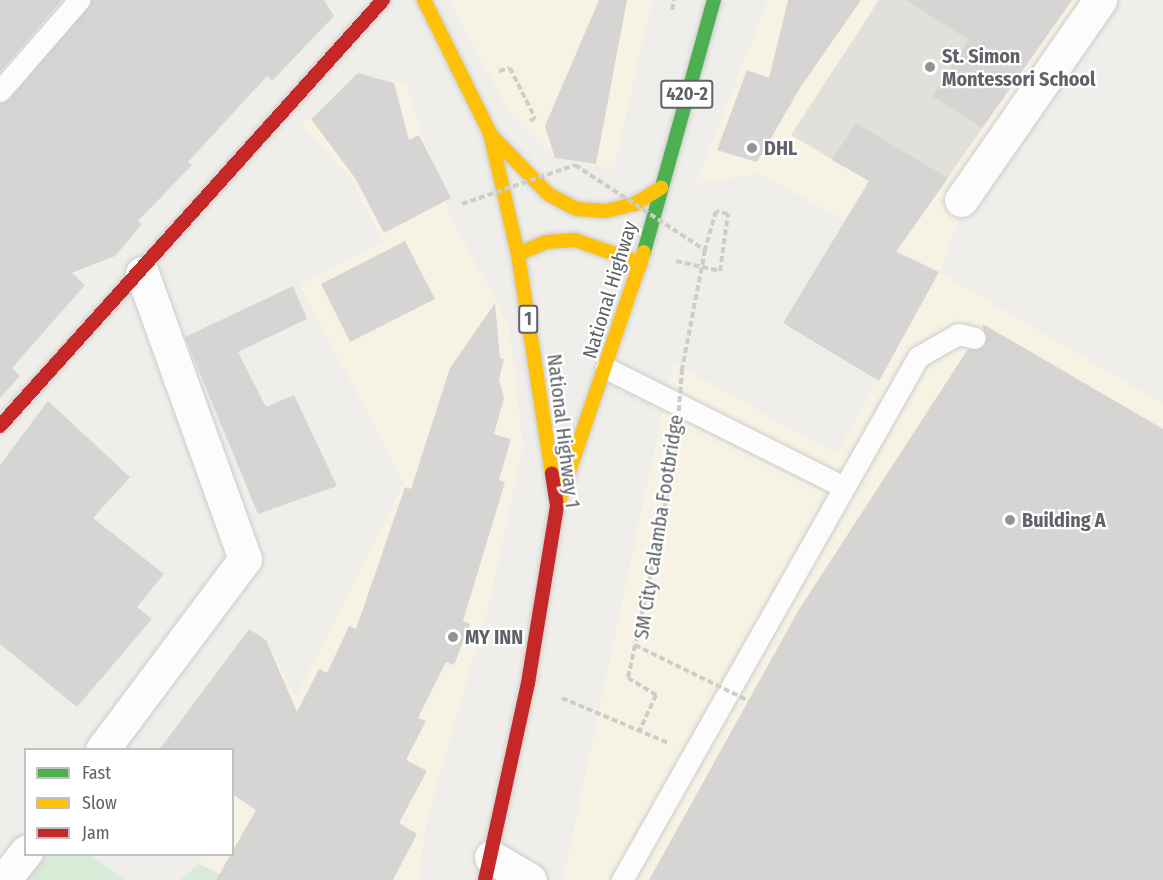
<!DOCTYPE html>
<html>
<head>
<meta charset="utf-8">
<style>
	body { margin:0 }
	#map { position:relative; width:1163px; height:880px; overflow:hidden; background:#efeeea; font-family:"Fira Sans Condensed",sans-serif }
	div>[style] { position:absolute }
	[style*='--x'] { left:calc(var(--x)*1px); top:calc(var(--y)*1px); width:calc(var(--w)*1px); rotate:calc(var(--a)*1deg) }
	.commercial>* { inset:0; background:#f7f3e4 }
	.education>* { inset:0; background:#e2e0da }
	.green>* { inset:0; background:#d8ebd6 }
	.building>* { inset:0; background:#d6d5d3 }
	.path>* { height:4px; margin-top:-2px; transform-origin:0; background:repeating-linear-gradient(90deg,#cacfcc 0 6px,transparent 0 9px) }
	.roads { filter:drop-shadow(0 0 2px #cbcccc) drop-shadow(0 0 2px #cbcccc) }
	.lane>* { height:21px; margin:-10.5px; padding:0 10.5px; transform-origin:10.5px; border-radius:10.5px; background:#fdfcfc }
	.street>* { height:33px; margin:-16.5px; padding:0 16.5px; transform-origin:16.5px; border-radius:16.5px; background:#fdfcfc }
	.fast>* { height:14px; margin:-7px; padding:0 7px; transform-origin:7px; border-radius:7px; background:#4caf50 }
	.slow>* { height:14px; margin:-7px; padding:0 7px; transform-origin:7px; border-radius:7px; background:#ffc107 }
	.jam>* { height:14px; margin:-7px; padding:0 7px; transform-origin:7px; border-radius:7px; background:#c62828 }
	.path-bridge>* { height:4px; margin-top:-2px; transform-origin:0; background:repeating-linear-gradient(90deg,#cacfcc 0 6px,transparent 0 9px) }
	.dots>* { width:16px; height:16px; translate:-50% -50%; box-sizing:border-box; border:3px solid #fff; border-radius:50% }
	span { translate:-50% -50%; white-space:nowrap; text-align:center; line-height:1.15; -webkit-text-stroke:4.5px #fff; paint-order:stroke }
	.shield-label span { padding:2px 4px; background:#fff; border:2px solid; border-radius:4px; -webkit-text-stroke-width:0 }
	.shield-label { font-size:18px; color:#5f6368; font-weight:700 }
	.poi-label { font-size:20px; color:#5f6368; font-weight:700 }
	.left { translate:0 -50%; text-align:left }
	.street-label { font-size:20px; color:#5f6368 }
	.legend { position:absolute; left:24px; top:748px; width:210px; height:108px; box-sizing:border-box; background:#fff; border:2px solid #bfc1c3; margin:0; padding:8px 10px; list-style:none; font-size:18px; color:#5f6368 }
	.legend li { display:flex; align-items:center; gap:12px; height:30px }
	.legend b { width:30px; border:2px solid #bfc1c3 }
</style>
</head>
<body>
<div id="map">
	<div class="commercial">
		<div style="clip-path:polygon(449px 0,652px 0,614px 169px,553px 157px,509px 112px)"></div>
		<div style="clip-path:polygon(768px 0,1107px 0,966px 201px,939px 272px,1163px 404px,1163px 880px,563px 880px,673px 363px,836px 454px,939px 272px,760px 174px,696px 183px)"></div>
		<div style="clip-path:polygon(358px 73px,406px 85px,449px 213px,509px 326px,523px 446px,489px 604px,427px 819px,418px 880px,231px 880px,199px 864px,204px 855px,232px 854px,232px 750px,169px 749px,163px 745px,249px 629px,266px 640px,296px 697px,404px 483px,300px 285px,383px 242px,349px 176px,301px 125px)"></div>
	</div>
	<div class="education">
		<div style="clip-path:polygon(879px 0,1072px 0,923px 213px,791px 135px)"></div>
	</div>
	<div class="green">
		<div style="clip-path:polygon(38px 854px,91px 855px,125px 880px,19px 880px)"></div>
		<div style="clip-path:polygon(199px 864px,231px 880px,180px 880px)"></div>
	</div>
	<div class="building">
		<div style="clip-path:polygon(0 0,62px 0,0 72px)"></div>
		<div style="clip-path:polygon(91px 0,324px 0,334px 16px,272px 81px,267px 76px,188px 162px,192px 165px,138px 221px,142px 224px,115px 256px,72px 273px,85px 285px,12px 368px,20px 376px,0 398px,0 103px,10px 99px)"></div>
		<div style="clip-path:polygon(599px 0,627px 0,596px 164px,555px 158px,545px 126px)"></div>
		<div style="clip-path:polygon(788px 0,861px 0,800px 88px,757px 162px,717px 150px,747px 70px,769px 78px)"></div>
		<div style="clip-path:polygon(906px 0,1072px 0,982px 128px,932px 96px,969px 40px)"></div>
		<div style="clip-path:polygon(358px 73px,394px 83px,409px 140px,419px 135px,451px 198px,384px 233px,355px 178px,311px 119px)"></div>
		<div style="clip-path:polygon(856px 123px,948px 178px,896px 252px,939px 272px,879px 381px,783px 323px,869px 181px,832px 160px)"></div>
		<div style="clip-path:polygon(405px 241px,435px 299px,350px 342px,321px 284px)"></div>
		<div style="clip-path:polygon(293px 286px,307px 319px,238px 352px,266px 407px,294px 395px,337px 486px,258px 514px,185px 337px)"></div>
		<div style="clip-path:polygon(495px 303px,500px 358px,504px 359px,499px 380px,504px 398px,494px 434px,511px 439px,499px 480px,505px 482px,463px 621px,470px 624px,454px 665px,446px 662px,418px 718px,426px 721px,406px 760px,427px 771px,399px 823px,417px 834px,393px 880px,216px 880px,256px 810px,232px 794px,232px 750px,159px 750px,249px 629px,266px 640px,297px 712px,319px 669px,327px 673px,349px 626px,356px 629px,405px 487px,411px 489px,450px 368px)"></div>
		<div style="clip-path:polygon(983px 324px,1163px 429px,1163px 880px,649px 880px,798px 611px,968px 349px,985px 346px)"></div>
		<div style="clip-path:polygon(48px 401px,130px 477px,93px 518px,164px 574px,137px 607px,152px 619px,77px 707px,0 644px,0 465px)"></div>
	</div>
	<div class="path">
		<div style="--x:672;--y:10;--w:10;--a:-79"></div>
		<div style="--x:499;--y:71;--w:11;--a:-15"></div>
		<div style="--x:510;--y:68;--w:56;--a:63.4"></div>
		<div style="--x:535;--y:118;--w:8;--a:150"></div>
		<div style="--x:676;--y:261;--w:45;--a:12.8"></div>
		<div style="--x:720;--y:271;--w:58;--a:-82"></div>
		<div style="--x:728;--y:214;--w:12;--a:-166"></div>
		<div style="--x:716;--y:211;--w:41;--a:105.8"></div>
		<div style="--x:635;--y:645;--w:34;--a:102"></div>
		<div style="--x:628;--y:678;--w:33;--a:31"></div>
		<div style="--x:656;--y:695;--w:40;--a:115"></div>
		<div style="--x:562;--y:698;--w:115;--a:23"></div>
	</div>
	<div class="roads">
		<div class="lane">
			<div style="--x:0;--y:91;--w:121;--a:-49"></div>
			<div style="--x:606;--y:368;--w:264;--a:26.6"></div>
			<div style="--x:622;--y:880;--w:601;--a:-60.49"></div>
			<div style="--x:918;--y:357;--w:46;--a:-29.9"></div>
			<div style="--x:958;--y:334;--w:17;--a:13"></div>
		</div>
		<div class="street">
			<div style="--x:961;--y:200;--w:244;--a:-55.2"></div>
			<div style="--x:102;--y:750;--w:239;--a:-53.2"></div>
			<div style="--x:245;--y:559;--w:304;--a:-109.8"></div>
			<div style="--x:491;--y:857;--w:45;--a:30.5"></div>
			<div style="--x:4;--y:880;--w:36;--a:-52"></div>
		</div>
		<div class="fast">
			<div style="--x:644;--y:252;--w:262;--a:-74.5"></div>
		</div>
		<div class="slow">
			<div style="--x:424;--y:0;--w:148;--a:63.6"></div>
			<div style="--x:490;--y:133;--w:124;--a:77"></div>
			<div style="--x:518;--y:254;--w:222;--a:81.2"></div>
			<div style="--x:491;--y:135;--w:82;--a:46"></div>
			<div style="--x:548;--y:194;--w:32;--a:28"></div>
			<div style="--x:576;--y:209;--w:30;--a:4"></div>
			<div style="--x:606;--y:211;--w:30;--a:-14"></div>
			<div style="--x:635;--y:204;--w:31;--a:-32"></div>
			<div style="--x:518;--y:254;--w:30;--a:-23"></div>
			<div style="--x:546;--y:242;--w:29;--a:-4"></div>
			<div style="--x:575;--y:240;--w:70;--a:19.2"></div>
			<div style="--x:559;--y:501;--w:263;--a:-71.2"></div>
		</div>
		<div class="jam">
			<div style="--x:0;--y:426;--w:573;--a:-48.04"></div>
			<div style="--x:485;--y:880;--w:202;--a:-77.7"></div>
			<div style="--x:528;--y:683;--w:179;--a:-80.7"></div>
			<div style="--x:557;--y:506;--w:33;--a:-99"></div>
		</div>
	</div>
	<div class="path-bridge">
		<div style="--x:462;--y:204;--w:120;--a:-19"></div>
		<div style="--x:575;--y:165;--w:155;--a:33.2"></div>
		<div style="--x:705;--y:250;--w:121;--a:100.9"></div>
		<div style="--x:682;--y:369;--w:90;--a:94.4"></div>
		<div style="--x:675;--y:459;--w:190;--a:102.1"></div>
		<div style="--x:635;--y:645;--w:127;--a:26.2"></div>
	</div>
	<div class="dots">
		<div style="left:930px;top:67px;background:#919496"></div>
		<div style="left:752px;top:148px;background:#919496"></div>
		<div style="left:1010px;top:520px;background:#919496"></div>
		<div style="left:453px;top:637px;background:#919496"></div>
	</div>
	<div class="shield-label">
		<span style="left:687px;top:94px">420-2</span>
		<span style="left:528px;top:319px">1</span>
	</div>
	<div class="poi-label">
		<span class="left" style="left:942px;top:68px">St. Simon<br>Montessori School</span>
		<span class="left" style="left:764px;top:148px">DHL</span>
		<span class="left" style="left:1022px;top:520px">Building A</span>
		<span class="left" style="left:465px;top:637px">MY INN</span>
	</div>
	<div class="street-label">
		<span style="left:610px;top:290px;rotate:-73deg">National Highway</span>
		<span style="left:563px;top:431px;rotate:83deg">National Highway 1</span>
		<span style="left:659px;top:527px;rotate:-81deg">SM City Calamba Footbridge</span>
	</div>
	<ul class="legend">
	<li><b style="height:8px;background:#4caf50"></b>Fast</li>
	<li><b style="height:8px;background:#ffc107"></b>Slow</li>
	<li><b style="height:8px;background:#c62828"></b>Jam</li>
	</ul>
</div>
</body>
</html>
